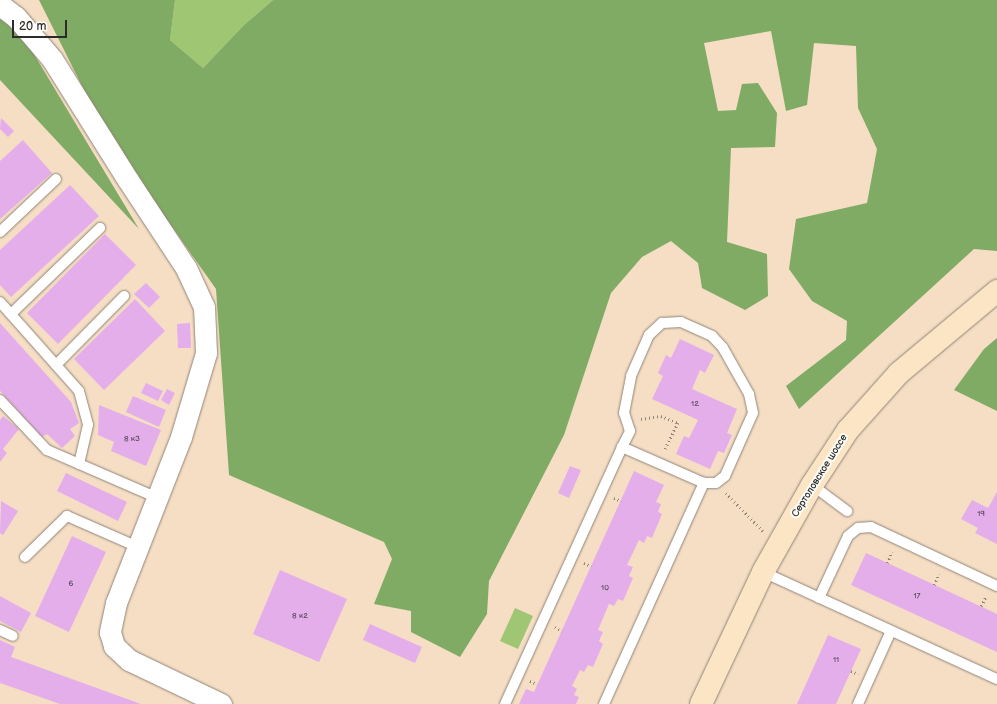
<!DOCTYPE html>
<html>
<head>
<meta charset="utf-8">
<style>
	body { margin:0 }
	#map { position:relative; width:997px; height:704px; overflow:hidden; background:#f5dec4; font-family:"Balsamiq Sans",sans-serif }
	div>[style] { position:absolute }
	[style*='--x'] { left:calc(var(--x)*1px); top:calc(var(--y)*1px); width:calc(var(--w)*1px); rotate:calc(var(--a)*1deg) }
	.green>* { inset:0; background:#9fc672 }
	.forest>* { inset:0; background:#7fab64 }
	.building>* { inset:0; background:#e4aeeb }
	.path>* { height:2.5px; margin-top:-1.25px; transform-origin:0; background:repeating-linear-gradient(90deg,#908478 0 1px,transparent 0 4px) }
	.roads { filter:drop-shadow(0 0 1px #908478) drop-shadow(0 0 1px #908478) }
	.service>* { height:10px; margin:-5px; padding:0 5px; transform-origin:5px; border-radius:5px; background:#fff }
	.minor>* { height:21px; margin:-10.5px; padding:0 10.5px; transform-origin:10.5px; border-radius:10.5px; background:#fff }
	.secondary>* { height:22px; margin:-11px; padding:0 11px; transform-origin:11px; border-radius:11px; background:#fce5c4 }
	span { translate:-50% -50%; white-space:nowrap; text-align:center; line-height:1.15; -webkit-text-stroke:4px #fdfcf7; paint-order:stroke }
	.number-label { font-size:8px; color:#594c5b }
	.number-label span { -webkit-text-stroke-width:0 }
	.street-label { font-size:10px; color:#2b2b2b }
	.scale { position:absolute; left:12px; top:20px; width:55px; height:18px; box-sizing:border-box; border:2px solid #2b2b2b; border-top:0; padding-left:5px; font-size:12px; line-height:14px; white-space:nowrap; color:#2b2b2b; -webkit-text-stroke:3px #fdfcf7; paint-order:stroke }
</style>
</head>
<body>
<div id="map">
	<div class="green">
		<div style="clip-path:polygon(175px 0,273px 0,244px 25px,203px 68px,170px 40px)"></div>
		<div style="clip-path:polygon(515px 608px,533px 616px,518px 649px,500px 641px)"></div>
	</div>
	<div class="forest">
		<div style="clip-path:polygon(39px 0,175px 0,170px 40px,203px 68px,244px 25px,273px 0,997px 0,997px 251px,974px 249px,799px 409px,786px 386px,846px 340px,847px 321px,812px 301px,789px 269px,796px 219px,867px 203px,877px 149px,858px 108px,856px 46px,814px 43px,807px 105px,786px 111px,771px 31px,704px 43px,718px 111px,736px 110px,742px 84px,758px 83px,777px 113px,775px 147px,731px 148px,727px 242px,767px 254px,768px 296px,745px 310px,702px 288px,698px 263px,671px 241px,642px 257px,611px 293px,564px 435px,489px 581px,487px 614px,460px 657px,411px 632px,411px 611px,374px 604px,392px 559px,384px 542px,229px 475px,216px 289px,105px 132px)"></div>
		<div style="clip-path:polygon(0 18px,26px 41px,139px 229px,0 80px)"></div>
		<div style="clip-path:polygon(997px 338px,997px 411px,954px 390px,984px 349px)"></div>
	</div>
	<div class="building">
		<div style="clip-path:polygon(1px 118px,14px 131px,8px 137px,0 129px)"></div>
		<div style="clip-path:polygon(23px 140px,52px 173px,0 219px,0 161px)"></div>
		<div style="clip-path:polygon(70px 185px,99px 216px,11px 297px,0 285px,0 250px)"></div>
		<div style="clip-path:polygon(105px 234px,136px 265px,58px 344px,27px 313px)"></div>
		<div style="clip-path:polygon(146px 283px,160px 297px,149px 308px,134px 294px)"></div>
		<div style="clip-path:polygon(135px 299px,165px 331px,104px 390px,74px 359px)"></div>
		<div style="clip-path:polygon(0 323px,71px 402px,79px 423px,70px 429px,75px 436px,62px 448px,47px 434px,42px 437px,0 391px)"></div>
		<div style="clip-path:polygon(190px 323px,191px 348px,178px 348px,177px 324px)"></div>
		<div style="clip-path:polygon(680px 339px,714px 355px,705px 373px,700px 370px,692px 389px,737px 409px,727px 433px,732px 435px,724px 453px,718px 451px,710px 469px,676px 454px,684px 436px,689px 438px,698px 420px,652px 399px,663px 376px,658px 373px,666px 355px,671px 358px)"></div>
		<div style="clip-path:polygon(146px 383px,163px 391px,158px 401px,141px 393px)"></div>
		<div style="clip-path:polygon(167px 389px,175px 393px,169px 405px,161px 400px)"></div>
		<div style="clip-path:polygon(133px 396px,166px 410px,159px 427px,126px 412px)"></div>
		<div style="clip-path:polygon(99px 405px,161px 430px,146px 466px,111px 451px,114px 442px,98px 435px)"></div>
		<div style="clip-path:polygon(3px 416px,19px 429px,3px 449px,7px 453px,0 462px,0 420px)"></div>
		<div style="clip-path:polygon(570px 466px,581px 470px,569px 498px,558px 493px)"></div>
		<div style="clip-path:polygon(634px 471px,664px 485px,656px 502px,661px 504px,658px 512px,662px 514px,652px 538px,647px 536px,644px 543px,639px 540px,627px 565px,633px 567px,629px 576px,633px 578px,623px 601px,618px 599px,614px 606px,609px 604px,598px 630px,603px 632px,599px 641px,603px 644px,593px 667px,588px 665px,584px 672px,580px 670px,572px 686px,577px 689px,574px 695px,579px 697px,576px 704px,519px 704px,526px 689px,534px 692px)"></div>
		<div style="clip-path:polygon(66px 473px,127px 502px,118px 521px,57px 491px)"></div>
		<div style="clip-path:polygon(997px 492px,997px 544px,975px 533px,978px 528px,961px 519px,972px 500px,988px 508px)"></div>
		<div style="clip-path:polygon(1px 501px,18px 511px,3px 535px,0 533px)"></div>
		<div style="clip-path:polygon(72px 536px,106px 552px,69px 632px,35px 616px)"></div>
		<div style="clip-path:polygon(866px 553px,997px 614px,997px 652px,851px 585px)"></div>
		<div style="clip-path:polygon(280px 570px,347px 599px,319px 662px,253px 634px)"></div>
		<div style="clip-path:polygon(0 596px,31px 613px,21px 632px,0 621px)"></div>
		<div style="clip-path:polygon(370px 624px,422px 647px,415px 663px,363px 640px)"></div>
		<div style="clip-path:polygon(828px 635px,861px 649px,836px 704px,797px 704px)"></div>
		<div style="clip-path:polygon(0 640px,15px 647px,11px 657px,141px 704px,60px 704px,0 683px)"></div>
	</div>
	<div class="path">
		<div style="--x:641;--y:419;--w:20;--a:-9"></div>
		<div style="--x:661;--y:416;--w:18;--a:22"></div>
		<div style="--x:678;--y:423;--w:30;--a:116"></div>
		<div style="--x:726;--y:493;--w:53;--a:45.8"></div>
		<div style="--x:614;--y:498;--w:8;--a:23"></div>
		<div style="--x:584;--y:563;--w:8;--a:23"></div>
		<div style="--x:887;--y:563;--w:12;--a:-66"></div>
		<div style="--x:934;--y:585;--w:12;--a:-66"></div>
		<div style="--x:981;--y:606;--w:11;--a:-63"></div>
		<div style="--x:555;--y:627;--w:8;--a:30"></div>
		<div style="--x:851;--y:671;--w:8;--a:23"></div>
		<div style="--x:530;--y:681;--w:8;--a:23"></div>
	</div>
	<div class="roads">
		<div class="service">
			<div style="--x:0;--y:232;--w:77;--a:-43.4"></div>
			<div style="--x:0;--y:302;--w:119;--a:48.4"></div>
			<div style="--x:79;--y:391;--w:35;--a:75"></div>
			<div style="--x:88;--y:425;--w:40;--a:103"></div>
			<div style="--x:11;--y:314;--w:124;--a:-44"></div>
			<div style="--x:56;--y:365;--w:97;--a:-45.4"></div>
			<div style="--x:0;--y:400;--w:69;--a:46.8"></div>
			<div style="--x:47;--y:450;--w:121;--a:23.4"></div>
			<div style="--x:812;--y:485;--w:44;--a:36.6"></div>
			<div style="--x:25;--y:557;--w:59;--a:-44.3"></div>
			<div style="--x:67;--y:516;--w:77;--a:23.6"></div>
			<div style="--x:763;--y:572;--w:257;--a:24.6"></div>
			<div style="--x:819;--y:598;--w:68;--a:-64.9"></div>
			<div style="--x:848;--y:536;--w:13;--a:-39"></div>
			<div style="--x:858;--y:528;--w:13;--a:-4"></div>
			<div style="--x:871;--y:527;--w:139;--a:25.1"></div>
			<div style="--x:0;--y:630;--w:14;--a:25"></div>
			<div style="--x:505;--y:704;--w:282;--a:-65.5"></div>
			<div style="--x:622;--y:447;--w:18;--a:-63"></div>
			<div style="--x:630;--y:431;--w:19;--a:-108"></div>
			<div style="--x:624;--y:413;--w:38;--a:-79"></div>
			<div style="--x:631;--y:376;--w:45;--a:-66.3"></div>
			<div style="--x:649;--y:335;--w:18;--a:-43"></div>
			<div style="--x:662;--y:323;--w:19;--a:-3"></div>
			<div style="--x:681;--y:322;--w:34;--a:24"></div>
			<div style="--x:712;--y:336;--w:16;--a:47"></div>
			<div style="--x:723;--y:348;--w:53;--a:60.5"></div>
			<div style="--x:749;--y:394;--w:19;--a:78"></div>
			<div style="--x:753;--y:413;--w:69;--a:114"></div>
			<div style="--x:725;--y:476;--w:11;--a:142"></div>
			<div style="--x:716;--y:483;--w:12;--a:180"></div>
			<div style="--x:704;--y:483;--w:90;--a:-156.3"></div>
			<div style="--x:604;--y:704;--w:243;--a:-65.7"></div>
			<div style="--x:858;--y:704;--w:80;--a:-65.7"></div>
		</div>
		<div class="minor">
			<div style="--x:0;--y:5;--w:20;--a:37"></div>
			<div style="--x:16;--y:17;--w:55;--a:49.4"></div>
			<div style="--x:52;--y:59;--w:143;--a:57.9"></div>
			<div style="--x:128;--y:180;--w:105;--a:56.6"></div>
			<div style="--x:186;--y:268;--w:43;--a:65.2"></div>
			<div style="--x:204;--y:307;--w:46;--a:87.5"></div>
			<div style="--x:206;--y:353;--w:88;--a:106.6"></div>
			<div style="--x:181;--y:437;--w:178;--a:111.4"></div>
			<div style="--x:116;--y:603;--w:30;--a:102"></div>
			<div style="--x:110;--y:632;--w:15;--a:74"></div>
			<div style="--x:114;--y:646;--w:21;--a:43"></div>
			<div style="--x:129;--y:660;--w:102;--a:25.6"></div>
		</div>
		<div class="secondary">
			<div style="--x:701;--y:704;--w:146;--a:-64.8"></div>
			<div style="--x:763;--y:572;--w:100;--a:-60.6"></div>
			<div style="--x:812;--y:485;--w:66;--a:-56.8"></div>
			<div style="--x:848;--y:430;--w:76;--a:-48.2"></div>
			<div style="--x:899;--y:373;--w:128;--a:-39.9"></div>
		</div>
	</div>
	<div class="number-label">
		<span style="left:695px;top:404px">12</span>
		<span style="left:132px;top:439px">8 к3</span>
		<span style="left:981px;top:514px">19</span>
		<span style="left:71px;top:584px">6</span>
		<span style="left:605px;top:588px">10</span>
		<span style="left:917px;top:596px">17</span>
		<span style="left:300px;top:616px">8 к2</span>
		<span style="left:836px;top:660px">11</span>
	</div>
	<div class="street-label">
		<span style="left:820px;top:476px;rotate:-58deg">Сертоловское шоссе</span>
	</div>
	<div class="scale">20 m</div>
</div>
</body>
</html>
